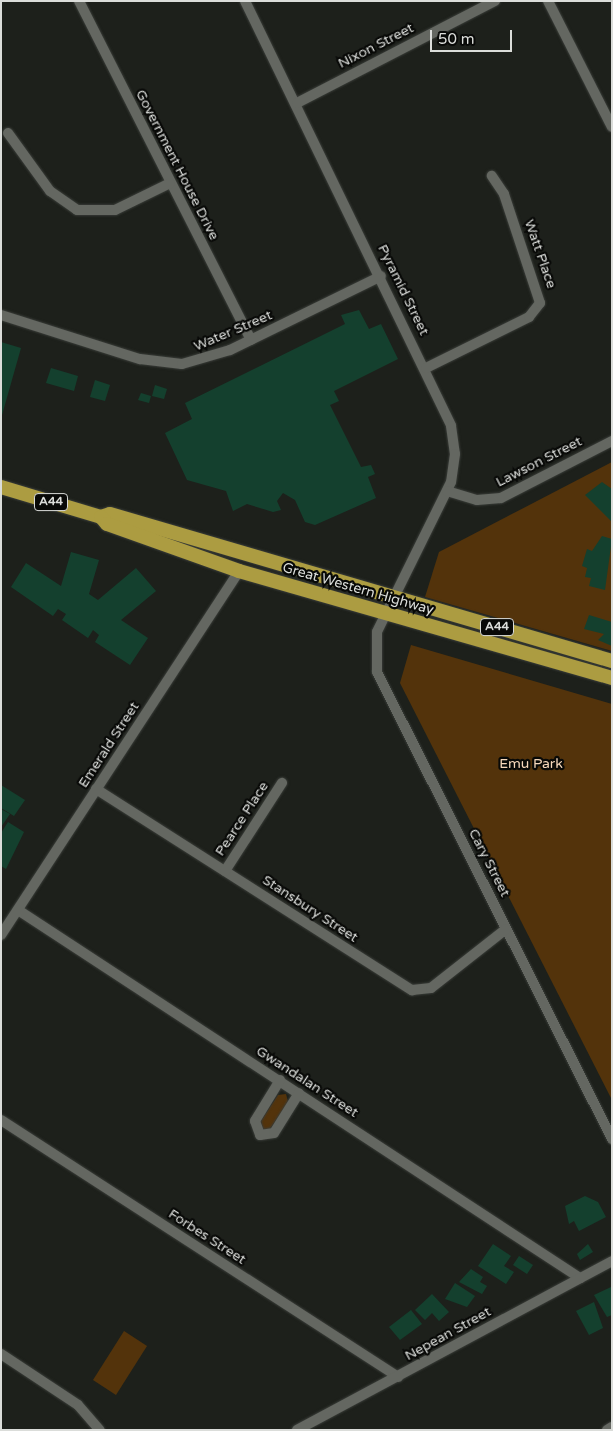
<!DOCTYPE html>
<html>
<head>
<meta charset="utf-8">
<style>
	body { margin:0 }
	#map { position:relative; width:613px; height:1431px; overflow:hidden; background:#1d201b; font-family:"Varela Round",sans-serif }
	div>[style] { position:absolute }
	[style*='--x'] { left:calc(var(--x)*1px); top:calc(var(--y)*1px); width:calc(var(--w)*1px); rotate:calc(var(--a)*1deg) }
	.green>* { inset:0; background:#53330b }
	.building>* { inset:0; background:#14402e }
	.roads { filter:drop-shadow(0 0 1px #3a3d39) drop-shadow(0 0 1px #3a3d39) }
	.minor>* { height:10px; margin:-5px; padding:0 5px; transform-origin:5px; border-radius:5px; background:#646761 }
	.trunk>* { height:14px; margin:-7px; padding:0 7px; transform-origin:7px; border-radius:7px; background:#ac9c41 }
	span { translate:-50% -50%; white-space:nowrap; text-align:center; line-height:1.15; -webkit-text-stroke:4.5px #080907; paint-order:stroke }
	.shield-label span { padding:1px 4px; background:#080907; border:1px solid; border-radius:4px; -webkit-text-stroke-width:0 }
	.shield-label { font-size:12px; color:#dbddda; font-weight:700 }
	.street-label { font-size:14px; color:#dbddda }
	.park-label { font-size:14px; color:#f6d8bb }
	.frame { position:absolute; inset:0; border:2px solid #dbddda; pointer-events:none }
	.scale { position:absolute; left:430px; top:30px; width:82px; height:22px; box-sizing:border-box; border:2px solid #dbddda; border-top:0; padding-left:6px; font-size:15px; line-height:18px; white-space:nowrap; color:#dbddda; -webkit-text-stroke:4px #080907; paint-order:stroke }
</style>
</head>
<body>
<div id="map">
	<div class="green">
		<div style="clip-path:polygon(612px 462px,612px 651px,425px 597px,439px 552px)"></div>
		<div style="clip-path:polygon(411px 645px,612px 704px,612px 1100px,400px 683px)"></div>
		<div style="clip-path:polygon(286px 1094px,288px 1102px,270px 1129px,263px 1130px,261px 1121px,278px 1095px)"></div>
		<div style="clip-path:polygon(124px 1331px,147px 1346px,116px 1395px,93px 1380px)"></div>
	</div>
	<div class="building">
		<div style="clip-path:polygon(359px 310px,369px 329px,381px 324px,398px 359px,334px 391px,339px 401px,330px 405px,361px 467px,371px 465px,375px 474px,368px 477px,376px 498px,315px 525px,305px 522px,295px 500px,283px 493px,277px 501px,281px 510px,273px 512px,247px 504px,233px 511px,226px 491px,187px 480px,165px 433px,192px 419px,185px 403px,345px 324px,341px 315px)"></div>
		<div style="clip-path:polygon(1px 342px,21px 348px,2px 415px,1px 414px)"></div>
		<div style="clip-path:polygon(51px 368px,78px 376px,74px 391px,46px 383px)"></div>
		<div style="clip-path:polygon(95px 380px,110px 385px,105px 401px,90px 397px)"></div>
		<div style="clip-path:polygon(155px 385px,167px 389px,164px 399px,152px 396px)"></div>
		<div style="clip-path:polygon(141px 393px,151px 396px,149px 403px,138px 400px)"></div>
		<div style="clip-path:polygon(602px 482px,612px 489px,612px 522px,585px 495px)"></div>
		<div style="clip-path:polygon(602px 536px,612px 539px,605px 590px,589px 586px,591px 578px,585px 577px,587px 568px,582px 566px,587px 549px,592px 551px)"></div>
		<div style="clip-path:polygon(71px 552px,99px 560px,89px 594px,98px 600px,136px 568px,156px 591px,121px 620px,148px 638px,130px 665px,95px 642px,99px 635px,93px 630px,88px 638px,62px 620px,66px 614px,58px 609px,53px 616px,11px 587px,26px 563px,61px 586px)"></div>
		<div style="clip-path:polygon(589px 615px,612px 622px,612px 646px,598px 640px,604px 634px,584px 629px)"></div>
		<div style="clip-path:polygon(1px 785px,25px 800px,14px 816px,1px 808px)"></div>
		<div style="clip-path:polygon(1px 809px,10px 814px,1px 827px)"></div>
		<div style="clip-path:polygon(8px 822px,24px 832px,6px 869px,1px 866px,1px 833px)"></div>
		<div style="clip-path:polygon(585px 1196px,598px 1202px,606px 1217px,579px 1231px,574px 1221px,569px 1224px,565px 1206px)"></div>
		<div style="clip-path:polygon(493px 1244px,511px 1256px,504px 1266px,514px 1272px,506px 1284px,478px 1266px)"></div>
		<div style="clip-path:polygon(588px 1244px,593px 1252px,580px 1260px,577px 1254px)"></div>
		<div style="clip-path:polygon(519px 1256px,533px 1265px,527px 1274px,513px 1265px)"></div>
		<div style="clip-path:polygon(471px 1269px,483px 1277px,480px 1282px,487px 1286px,482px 1294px,459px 1282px)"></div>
		<div style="clip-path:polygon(455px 1283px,475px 1296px,467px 1307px,445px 1299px)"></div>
		<div style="clip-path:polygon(611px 1287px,612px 1315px,607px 1317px,594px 1295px)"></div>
		<div style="clip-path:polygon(432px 1294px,449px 1312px,439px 1321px,432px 1313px,425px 1320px,415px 1310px)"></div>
		<div style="clip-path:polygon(594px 1302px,603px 1328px,589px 1335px,576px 1311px)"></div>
		<div style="clip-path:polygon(411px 1310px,422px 1324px,400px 1340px,389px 1327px)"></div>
	</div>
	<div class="roads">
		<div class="minor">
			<div style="--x:79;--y:1;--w:380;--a:63.1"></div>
			<div style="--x:245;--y:1;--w:472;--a:64.1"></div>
			<div style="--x:451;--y:426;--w:28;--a:82"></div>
			<div style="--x:455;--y:454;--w:28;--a:98"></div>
			<div style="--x:451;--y:482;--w:167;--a:116.3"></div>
			<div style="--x:377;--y:632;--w:40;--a:90"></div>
			<div style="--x:377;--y:672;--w:523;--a:63.29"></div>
			<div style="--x:548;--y:1;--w:141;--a:63.1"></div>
			<div style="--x:297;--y:103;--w:223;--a:-27.3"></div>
			<div style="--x:8;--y:133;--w:72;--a:54.1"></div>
			<div style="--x:50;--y:191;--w:33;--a:35"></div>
			<div style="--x:77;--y:210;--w:38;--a:0"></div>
			<div style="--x:115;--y:210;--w:61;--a:-26.1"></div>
			<div style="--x:1;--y:315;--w:146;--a:17.6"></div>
			<div style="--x:140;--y:359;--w:42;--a:6.8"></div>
			<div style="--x:182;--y:364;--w:50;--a:-16.3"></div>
			<div style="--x:230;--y:350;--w:168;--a:-26.1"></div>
			<div style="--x:426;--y:368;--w:115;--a:-26.3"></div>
			<div style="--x:529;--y:317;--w:18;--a:-52"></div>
			<div style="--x:540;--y:303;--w:115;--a:-108.3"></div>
			<div style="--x:504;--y:194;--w:22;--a:-124"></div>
			<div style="--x:447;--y:491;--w:31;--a:17"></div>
			<div style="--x:477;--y:500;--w:24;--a:-5"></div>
			<div style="--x:501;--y:498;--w:125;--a:-27.2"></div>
			<div style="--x:96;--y:789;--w:375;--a:32.5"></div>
			<div style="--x:412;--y:990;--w:19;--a:-6"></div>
			<div style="--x:431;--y:988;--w:95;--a:-38.2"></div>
			<div style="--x:225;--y:871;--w:105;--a:-57.1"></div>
			<div style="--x:18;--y:910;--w:672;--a:33.22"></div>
			<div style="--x:1;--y:935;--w:435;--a:-56.8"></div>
			<div style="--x:280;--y:1080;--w:48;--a:121.4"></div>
			<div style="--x:255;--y:1121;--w:15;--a:70"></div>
			<div style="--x:260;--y:1135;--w:14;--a:-8"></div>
			<div style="--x:274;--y:1133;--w:47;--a:-58"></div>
			<div style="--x:1;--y:1120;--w:473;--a:32.9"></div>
			<div style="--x:1;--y:1354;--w:92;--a:33.5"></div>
			<div style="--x:78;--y:1405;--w:33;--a:49"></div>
			<div style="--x:297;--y:1430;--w:357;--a:-28.2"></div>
			<div style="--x:607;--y:1430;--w:6;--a:-31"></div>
		</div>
		<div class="trunk">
			<div style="--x:1;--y:487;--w:104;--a:16.7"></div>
			<div style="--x:101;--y:517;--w:9;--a:-18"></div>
			<div style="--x:110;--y:514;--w:523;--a:16.32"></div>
			<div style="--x:101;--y:517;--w:9;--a:49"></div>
			<div style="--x:107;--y:524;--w:140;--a:19.6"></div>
			<div style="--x:239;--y:571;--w:388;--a:16"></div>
		</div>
	</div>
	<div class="shield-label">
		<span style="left:51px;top:502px">A44</span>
		<span style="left:497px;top:627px">A44</span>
	</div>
	<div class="street-label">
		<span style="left:376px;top:46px;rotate:-27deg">Nixon Street</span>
		<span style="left:177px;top:165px;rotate:63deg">Government House Drive</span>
		<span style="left:540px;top:254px;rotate:71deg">Watt Place</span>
		<span style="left:403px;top:290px;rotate:64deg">Pyramid Street</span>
		<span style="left:233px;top:331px;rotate:-23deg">Water Street</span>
		<span style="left:539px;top:462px;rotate:-27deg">Lawson Street</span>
		<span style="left:358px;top:589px;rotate:16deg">Great Western Highway</span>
		<span style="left:109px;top:745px;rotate:-57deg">Emerald Street</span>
		<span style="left:242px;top:819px;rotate:-57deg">Pearce Place</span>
		<span style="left:489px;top:863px;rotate:63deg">Cary Street</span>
		<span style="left:310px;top:909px;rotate:33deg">Stansbury Street</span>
		<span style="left:307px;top:1082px;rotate:33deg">Gwandalan Street</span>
		<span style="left:207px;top:1237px;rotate:33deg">Forbes Street</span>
		<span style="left:448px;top:1334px;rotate:-29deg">Nepean Street</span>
	</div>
	<div class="park-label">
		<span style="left:531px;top:764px">Emu Park</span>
	</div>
	<div class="frame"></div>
	<div class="scale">50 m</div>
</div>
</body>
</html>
